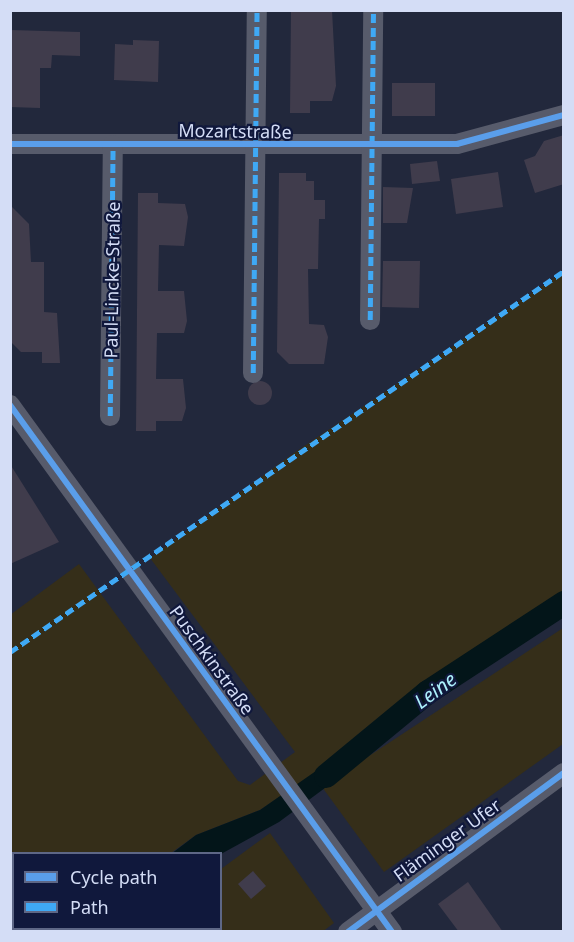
<!DOCTYPE html>
<html>
<head>
<meta charset="utf-8">
<style>
	body { margin:0 }
	#map { position:relative; width:574px; height:942px; overflow:hidden; background:#22283c; font-family:"Noto Sans",sans-serif }
	div>[style] { position:absolute }
	[style*='--x'] { left:calc(var(--x)*1px); top:calc(var(--y)*1px); width:calc(var(--w)*1px); rotate:calc(var(--a)*1deg) }
	.green>* { inset:0; background:#352e19 }
	.water>* { inset:0; background:#031519 }
	.canal>* { height:24px; margin:-12px; padding:0 12px; transform-origin:12px; border-radius:12px; background:#031519 }
	.building>* { inset:0; background:#403c4c }
	.round { border-radius:50% }
	.minor>* { height:20px; margin:-10px; padding:0 10px; transform-origin:10px; border-radius:10px; background:#575b6b }
	.quiet>* { height:4.5px; margin-top:-2.25px; transform-origin:0; background:repeating-linear-gradient(90deg,#3fa9f5 0 9px,transparent 0 13.5px) }
	.cycleway>* { height:6px; margin:-3px; padding:0 3px; transform-origin:3px; border-radius:3px; background:#5a9eea }
	span { translate:-50% -50%; white-space:nowrap; text-align:center; line-height:1.15; -webkit-text-stroke:4.5px #10183c; paint-order:stroke }
	.street-label { font-size:18px; color:#d4ddf6 }
	.water-label { font-size:20px; color:#acf0fc; font-style:italic }
	.frame { position:absolute; inset:0; border:12px solid #d4ddf6; pointer-events:none }
	.legend { position:absolute; left:12px; top:852px; width:210px; height:78px; box-sizing:border-box; background:#10183c; border:2px solid #5e6786; margin:0; padding:8px 10px; list-style:none; font-size:18px; color:#d4ddf6 }
	.legend li { display:flex; align-items:center; gap:12px; height:30px }
	.legend b { width:30px; border:2px solid #5e6786 }
</style>
</head>
<body>
<div id="map">
	<div class="green">
		<div style="clip-path:polygon(563px 272px,563px 605px,260px 810px,196px 835px,171px 853px,14px 854px,14px 928px,99px 929px,11px 931px,10px 615px,79px 564px,238px 781px,250px 785px,295px 752px,150px 558px,294px 453px)"></div>
		<div style="clip-path:polygon(563px 628px,563px 744px,384px 872px,322px 787px)"></div>
		<div style="clip-path:polygon(270px 833px,334px 923px,322px 932px,145px 932px,220px 928px,221px 869px)"></div>
	</div>
	<div class="water">
		<div style="clip-path:polygon(346px 750px,356px 765px,279px 822px,221px 854px,171px 854px,196px 835px,260px 810px)"></div>
	</div>
	<div class="canal">
		<div style="--x:326;--y:776;--w:132;--a:-39.5"></div>
		<div style="--x:428;--y:692;--w:163;--a:-33.2"></div>
	</div>
	<div class="building">
		<div style="clip-path:polygon(291px 10px,332px 10px,336px 86px,332px 101px,310px 101px,310px 113px,290px 113px)"></div>
		<div style="clip-path:polygon(10px 30px,80px 32px,80px 56px,52px 55px,51px 68px,40px 68px,40px 108px,10px 107px)"></div>
		<div style="clip-path:polygon(133px 40px,159px 41px,158px 82px,114px 80px,115px 44px,133px 45px)"></div>
		<div style="clip-path:polygon(392px 83px,435px 83px,435px 116px,392px 116px)"></div>
		<div style="clip-path:polygon(564px 135px,564px 184px,535px 193px,524px 160px,535px 156px,544px 141px)"></div>
		<div style="clip-path:polygon(437px 161px,440px 181px,412px 184px,410px 164px)"></div>
		<div style="clip-path:polygon(498px 172px,503px 207px,456px 214px,451px 179px)"></div>
		<div style="clip-path:polygon(279px 173px,306px 173px,306px 181px,314px 181px,314px 200px,325px 200px,325px 219px,319px 219px,318px 269px,308px 269px,309px 324px,324px 325px,328px 337px,324px 364px,289px 364px,277px 352px)"></div>
		<div style="clip-path:polygon(383px 187px,413px 188px,407px 223px,383px 223px)"></div>
		<div style="clip-path:polygon(138px 193px,158px 193px,158px 203px,185px 204px,188px 217px,184px 246px,159px 245px,158px 291px,184px 291px,187px 321px,184px 333px,157px 333px,156px 379px,183px 379px,186px 408px,182px 421px,156px 421px,156px 431px,136px 431px)"></div>
		<div style="clip-path:polygon(10px 205px,29px 224px,31px 262px,44px 262px,44px 312px,57px 313px,60px 363px,42px 363px,42px 352px,21px 352px,10px 341px)"></div>
		<div style="clip-path:polygon(383px 261px,420px 261px,419px 308px,382px 307px)"></div>
		<div class="round" style="left:248px;top:381px;width:24px;height:24px"></div>
		<div style="clip-path:polygon(10px 464px,59px 542px,10px 564px)"></div>
		<div style="clip-path:polygon(253px 871px,266px 886px,251px 899px,238px 884px)"></div>
		<div style="clip-path:polygon(468px 882px,503px 932px,459px 932px,438px 904px)"></div>
	</div>
	<div class="minor">
		<div style="--x:10;--y:144;--w:447;--a:0"></div>
		<div style="--x:457;--y:144;--w:111;--a:-15.2"></div>
		<div style="--x:370;--y:320;--w:310;--a:-89.4"></div>
		<div style="--x:253;--y:373;--w:363;--a:-89.4"></div>
		<div style="--x:10;--y:405;--w:651;--a:54.06"></div>
		<div style="--x:110;--y:416;--w:271;--a:-89.4"></div>
		<div style="--x:348;--y:932;--w:268;--a:-36.4"></div>
	</div>
	<div class="quiet">
		<div style="--x:370;--y:320;--w:310;--a:-89.4"></div>
		<div style="--x:253;--y:373;--w:363;--a:-89.4"></div>
		<div style="--x:110;--y:416;--w:271;--a:-89.4"></div>
		<div style="--x:10;--y:652;--w:672;--a:-34.52"></div>
	</div>
	<div class="cycleway">
		<div style="--x:10;--y:144;--w:447;--a:0"></div>
		<div style="--x:457;--y:144;--w:111;--a:-15.2"></div>
		<div style="--x:10;--y:405;--w:651;--a:54.06"></div>
		<div style="--x:348;--y:932;--w:268;--a:-36.4"></div>
	</div>
	<div class="street-label">
		<span style="left:235px;top:131px;rotate:1deg">Mozartstraße</span>
		<span style="left:112px;top:280px;rotate:-89deg">Paul-Lincke-Straße</span>
		<span style="left:212px;top:660px;rotate:54deg">Puschkinstraße</span>
		<span style="left:447px;top:840px;rotate:-36deg">Fläminger Ufer</span>
	</div>
	<div class="water-label">
		<span style="left:435px;top:690px;rotate:-36deg">Leine</span>
	</div>
	<div class="frame"></div>
	<ul class="legend">
	<li><b style="height:8px;background:#5a9eea"></b>Cycle path</li>
	<li><b style="height:8px;background:#3fa9f5"></b>Path</li>
	</ul>
</div>
</body>
</html>
